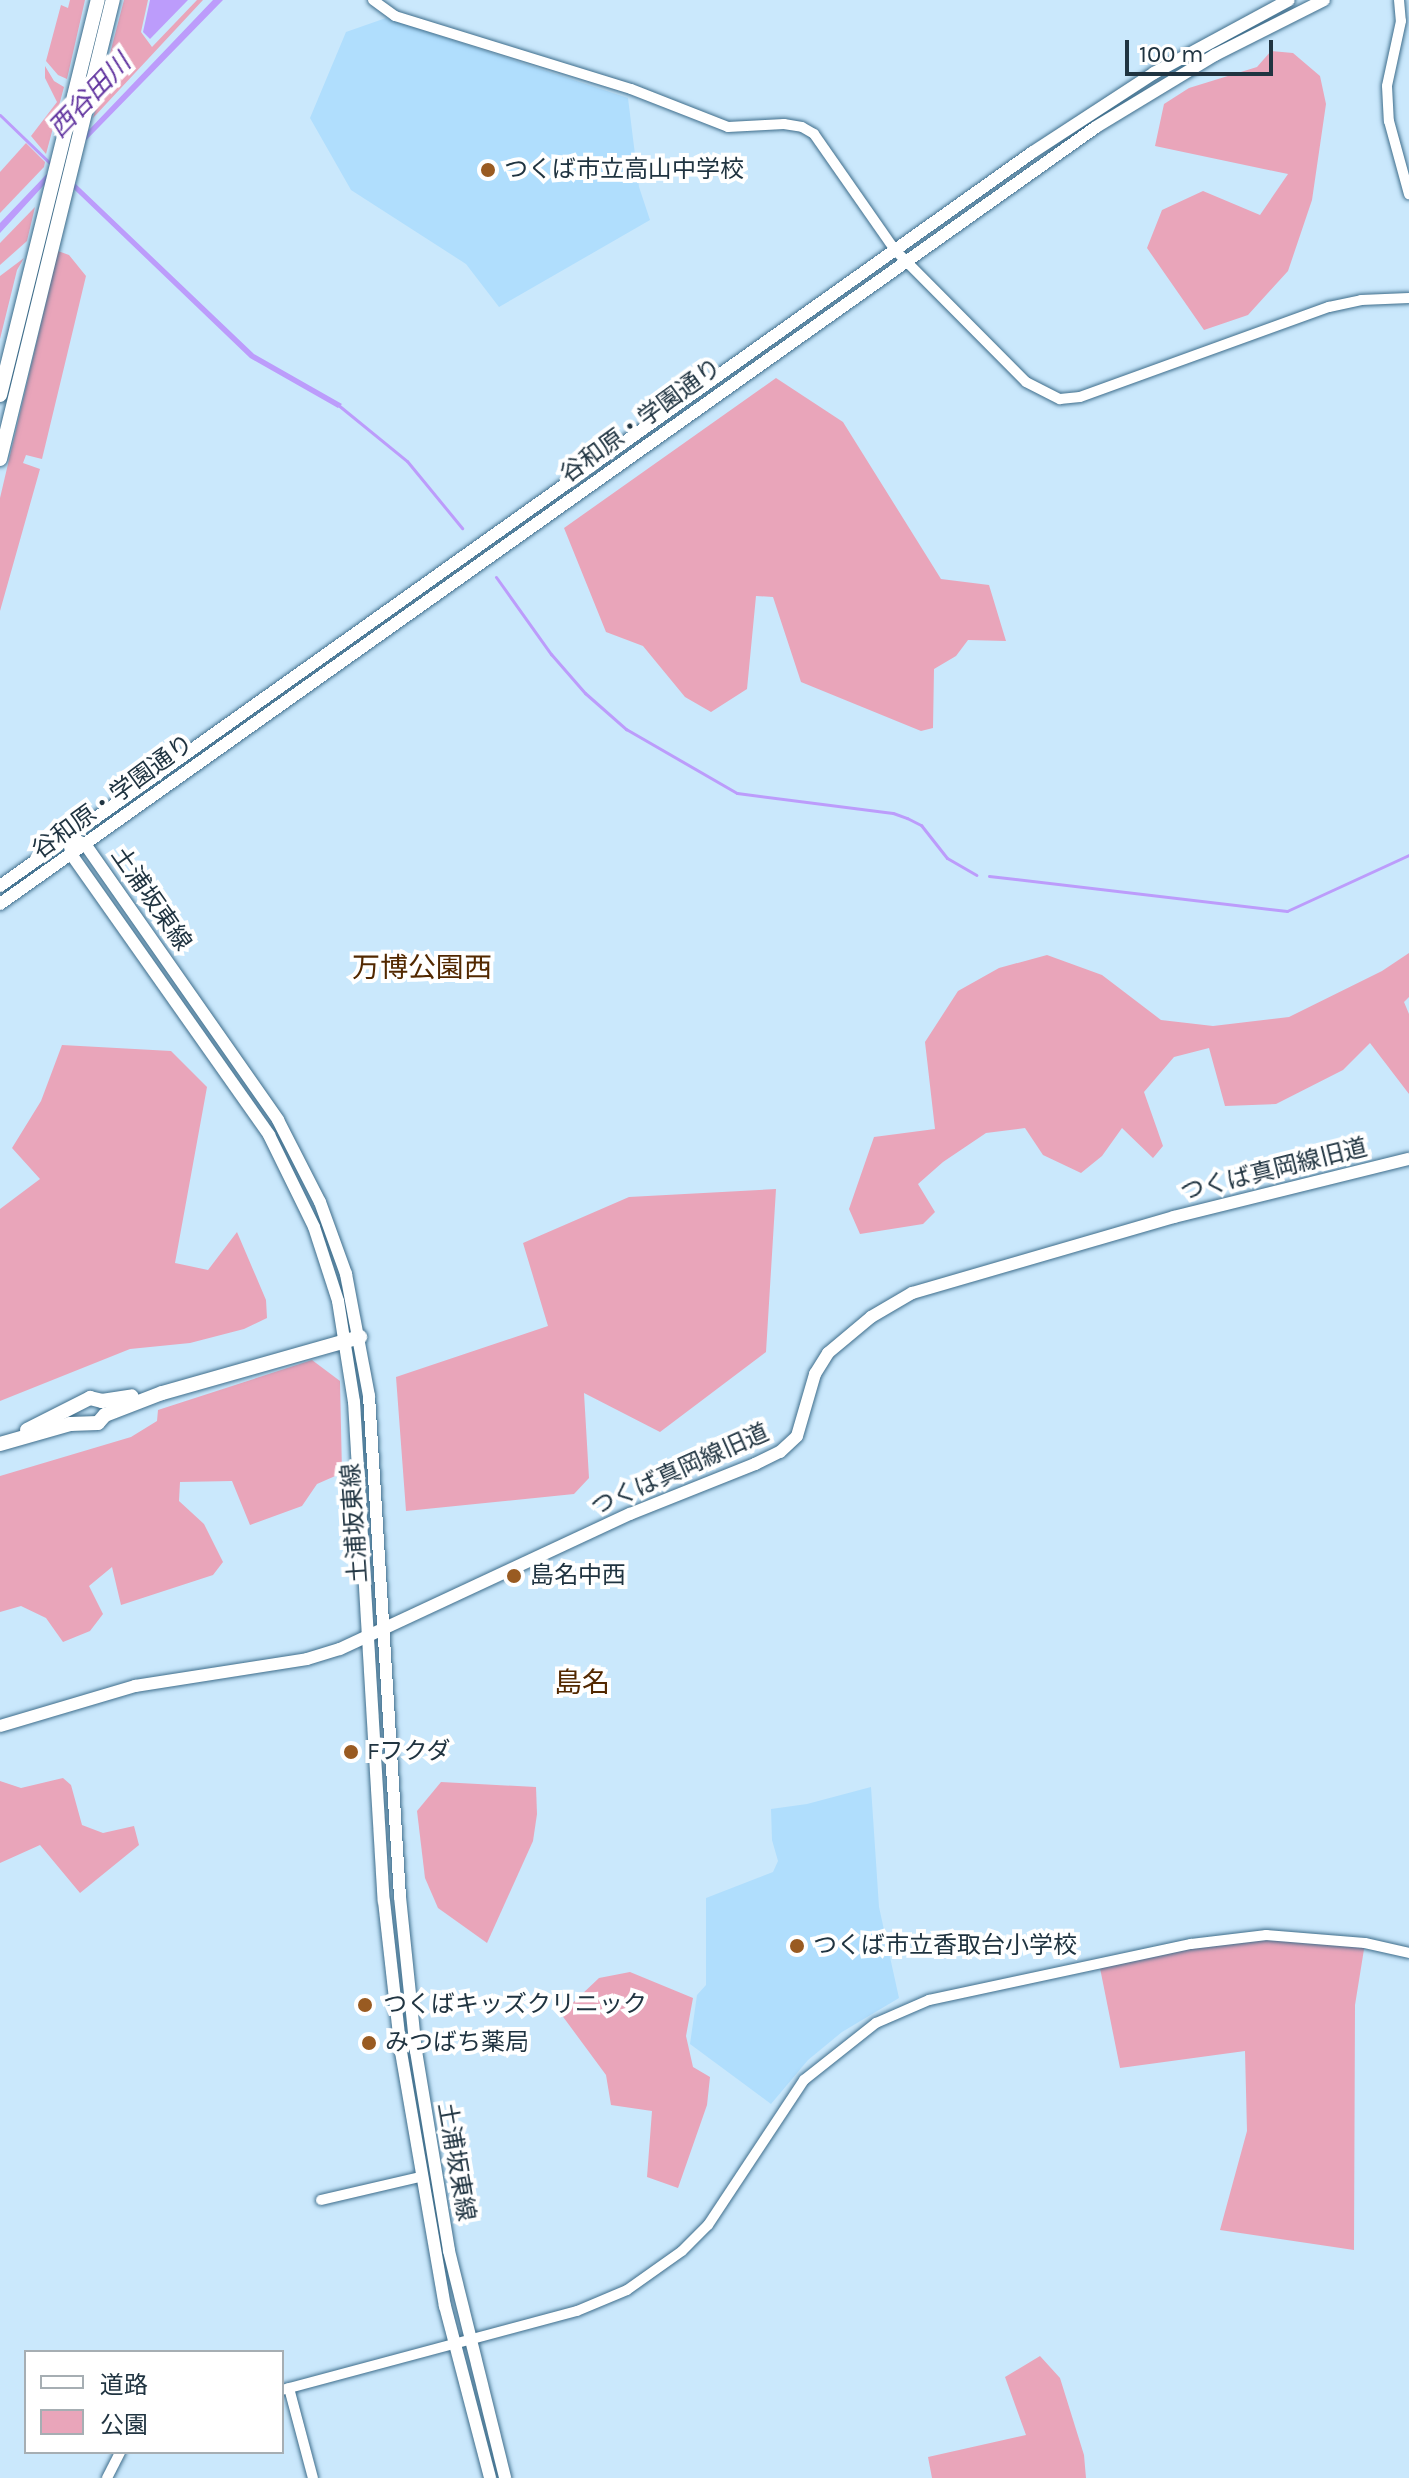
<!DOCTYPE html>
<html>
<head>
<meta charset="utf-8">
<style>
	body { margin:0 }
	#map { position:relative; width:1409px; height:2478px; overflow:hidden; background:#cae8fc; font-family:Karla,"Noto Sans JP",sans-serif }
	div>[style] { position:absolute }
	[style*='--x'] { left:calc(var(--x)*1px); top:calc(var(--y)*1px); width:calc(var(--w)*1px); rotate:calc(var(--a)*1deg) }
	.built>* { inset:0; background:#b0defd }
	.green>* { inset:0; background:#e9a5ba }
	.water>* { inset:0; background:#bc9cfb }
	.stream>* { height:3px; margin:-1.5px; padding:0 1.5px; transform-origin:1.5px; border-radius:1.5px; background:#bc9cfb }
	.roads { filter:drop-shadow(0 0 2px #3e6d8b) drop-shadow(0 0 2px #3e6d8b) }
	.minor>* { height:10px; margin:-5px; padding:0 5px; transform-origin:5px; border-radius:5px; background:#fff }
	.major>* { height:12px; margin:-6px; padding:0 6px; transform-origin:6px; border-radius:6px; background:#fff }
	.highway>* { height:14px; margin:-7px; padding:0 7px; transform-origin:7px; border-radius:7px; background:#fff }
	.dots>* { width:22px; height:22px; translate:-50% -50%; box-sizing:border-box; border:4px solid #fff; border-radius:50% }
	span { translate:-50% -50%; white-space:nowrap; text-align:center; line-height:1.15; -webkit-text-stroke:8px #fff; paint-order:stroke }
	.poi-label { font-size:24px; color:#203441 }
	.left { translate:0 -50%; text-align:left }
	.street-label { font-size:24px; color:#203441 }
	.water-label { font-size:26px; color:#61349f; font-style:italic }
	.quarter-label { font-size:28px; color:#522800 }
	.legend { position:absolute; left:24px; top:2350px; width:260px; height:104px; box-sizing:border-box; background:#fff; border:2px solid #a6aeb3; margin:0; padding:10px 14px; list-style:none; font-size:24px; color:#203441 }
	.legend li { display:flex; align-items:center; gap:16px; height:40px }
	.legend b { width:40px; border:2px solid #a6aeb3 }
	.scale { position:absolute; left:1125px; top:40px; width:148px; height:36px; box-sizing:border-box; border:4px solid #203441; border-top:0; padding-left:10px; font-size:24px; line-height:28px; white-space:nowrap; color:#203441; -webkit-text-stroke:6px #fff; paint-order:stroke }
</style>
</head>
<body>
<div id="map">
	<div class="built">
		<div style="clip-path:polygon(386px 18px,628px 98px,639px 187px,650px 220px,499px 307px,466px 264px,351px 190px,310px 118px,346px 32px)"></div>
		<div style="clip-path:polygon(871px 1787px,879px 1907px,899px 1998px,842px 2032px,808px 2060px,771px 2104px,690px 2044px,697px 1995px,706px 1985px,706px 1898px,773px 1872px,778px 1861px,772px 1840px,771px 1809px,807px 1804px)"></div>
	</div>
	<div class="green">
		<div style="clip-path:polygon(70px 0,85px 0,67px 79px,58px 75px,46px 61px,61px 5px,68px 8px)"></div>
		<div style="clip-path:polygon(124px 0,148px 0,141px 32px,152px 47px,197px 0,203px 0,93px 118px)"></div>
		<div style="clip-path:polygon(1271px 51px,1293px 53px,1320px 76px,1326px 104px,1312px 200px,1288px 271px,1248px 315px,1204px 330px,1147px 248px,1162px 210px,1203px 191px,1260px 215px,1288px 174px,1155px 146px,1164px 104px,1189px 88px,1257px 67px)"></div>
		<div style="clip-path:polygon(45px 66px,54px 81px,64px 87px,46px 154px,31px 136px,57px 102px,45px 78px)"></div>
		<div style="clip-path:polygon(26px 143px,45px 162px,44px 167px,0 213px,0 172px)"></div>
		<div style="clip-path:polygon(35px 207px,27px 241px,0 265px,0 243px)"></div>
		<div style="clip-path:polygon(58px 251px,69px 255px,86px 276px,42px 459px,26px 455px,23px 463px,40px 469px,0 611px,0 498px)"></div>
		<div style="clip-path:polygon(24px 258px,17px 270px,0 339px,0 276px)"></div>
		<div style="clip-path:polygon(776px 378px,843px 422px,941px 579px,989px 585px,1006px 641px,968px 640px,956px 656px,934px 669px,933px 728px,921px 731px,801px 682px,773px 597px,756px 596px,747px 689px,711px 712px,685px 697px,643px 646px,606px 632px,564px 528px)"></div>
		<div style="clip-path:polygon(1409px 953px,1409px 997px,1404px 1002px,1409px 1014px,1409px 1094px,1370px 1043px,1343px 1070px,1276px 1104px,1225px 1106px,1209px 1048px,1174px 1057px,1144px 1092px,1163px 1146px,1153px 1158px,1122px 1128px,1102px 1156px,1081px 1173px,1043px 1155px,1025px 1128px,986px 1133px,943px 1162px,918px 1184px,935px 1212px,923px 1224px,860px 1234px,849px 1209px,874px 1137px,935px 1129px,925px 1042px,958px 991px,999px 968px,1047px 955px,1102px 975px,1161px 1020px,1213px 1026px,1289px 1017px,1382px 971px)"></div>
		<div style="clip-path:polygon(62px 1045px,171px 1051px,207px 1087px,175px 1263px,208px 1270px,237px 1232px,266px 1300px,267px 1318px,244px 1329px,190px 1343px,130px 1349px,0 1401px,0 1209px,40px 1179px,12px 1148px,41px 1101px)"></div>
		<div style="clip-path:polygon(776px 1189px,766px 1352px,660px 1432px,584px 1393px,589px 1478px,574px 1494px,406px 1511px,396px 1377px,548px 1326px,523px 1243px,629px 1197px)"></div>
		<div style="clip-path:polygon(312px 1360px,340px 1381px,342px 1473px,317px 1484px,302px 1506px,250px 1525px,232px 1481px,180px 1482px,179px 1501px,204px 1524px,223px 1562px,213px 1575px,121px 1605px,112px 1567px,89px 1586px,103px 1614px,90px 1631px,63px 1642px,46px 1618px,21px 1606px,0 1612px,0 1476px,131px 1437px,157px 1421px,158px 1410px)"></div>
		<div style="clip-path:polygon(63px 1778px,71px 1785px,82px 1825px,103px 1833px,134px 1826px,139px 1845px,80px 1893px,40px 1845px,0 1863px,0 1781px,21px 1788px)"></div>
		<div style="clip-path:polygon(441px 1782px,536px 1787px,537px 1814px,533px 1841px,487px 1943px,438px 1908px,425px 1878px,417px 1811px)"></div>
		<div style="clip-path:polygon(1266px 1935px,1365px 1943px,1355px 2005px,1354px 2250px,1220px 2230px,1247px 2131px,1245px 2051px,1120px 2068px,1099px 1963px)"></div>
		<div style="clip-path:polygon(630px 1972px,693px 1998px,686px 2036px,693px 2067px,710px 2077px,707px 2105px,678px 2188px,647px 2177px,652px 2111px,611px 2105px,606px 2075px,561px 2014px,599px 1978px)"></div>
		<div style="clip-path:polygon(1040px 2356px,1060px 2378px,1084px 2455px,1086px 2478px,932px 2478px,928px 2457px,1026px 2435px,1005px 2377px)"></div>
	</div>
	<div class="water">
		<div style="clip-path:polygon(150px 0,188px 0,150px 39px,143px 32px)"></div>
		<div style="clip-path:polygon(213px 0,223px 0,59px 168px,254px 354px,342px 404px,338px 408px,250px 358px,56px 172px,0 233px,0 223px)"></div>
	</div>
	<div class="stream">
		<div style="--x:0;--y:115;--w:74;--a:43.9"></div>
		<div style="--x:337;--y:404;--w:90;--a:39.2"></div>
		<div style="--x:407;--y:461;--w:87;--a:50.6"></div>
		<div style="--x:496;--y:577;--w:95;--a:54.5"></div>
		<div style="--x:551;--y:654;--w:52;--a:48.9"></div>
		<div style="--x:585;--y:693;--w:55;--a:41.3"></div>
		<div style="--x:626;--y:729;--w:128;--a:30"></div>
		<div style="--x:737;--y:793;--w:157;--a:7.3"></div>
		<div style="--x:893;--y:813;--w:15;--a:20"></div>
		<div style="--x:907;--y:818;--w:16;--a:27"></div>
		<div style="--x:921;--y:825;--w:42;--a:51.8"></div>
		<div style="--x:947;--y:858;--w:34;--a:30"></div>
		<div style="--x:989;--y:876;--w:300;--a:6.7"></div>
		<div style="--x:1287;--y:911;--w:134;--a:-24.7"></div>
	</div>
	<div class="roads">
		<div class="minor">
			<div style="--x:373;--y:0;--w:27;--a:36"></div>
			<div style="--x:395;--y:16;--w:247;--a:17.2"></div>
			<div style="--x:631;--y:89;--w:104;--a:21.4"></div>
			<div style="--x:728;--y:127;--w:56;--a:-3.1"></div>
			<div style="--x:784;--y:124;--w:18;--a:9"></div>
			<div style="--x:802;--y:127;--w:14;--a:30"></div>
			<div style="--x:814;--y:134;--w:141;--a:55.1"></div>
			<div style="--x:895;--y:250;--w:186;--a:45.2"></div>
			<div style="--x:1026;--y:382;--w:38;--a:27"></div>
			<div style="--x:1060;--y:399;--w:20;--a:-6"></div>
			<div style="--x:1080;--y:397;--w:265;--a:-19.9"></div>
			<div style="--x:1329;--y:307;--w:33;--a:-12"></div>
			<div style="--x:1361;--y:300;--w:48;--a:-2.4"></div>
			<div style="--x:1399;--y:0;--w:21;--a:85"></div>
			<div style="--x:1401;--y:21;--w:66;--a:102.2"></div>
			<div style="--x:1387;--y:86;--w:35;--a:87"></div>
			<div style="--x:1389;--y:121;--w:76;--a:74.7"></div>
			<div style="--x:321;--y:2200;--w:102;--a:-13.1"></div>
			<div style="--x:289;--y:2388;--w:93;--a:75.1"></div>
			<div style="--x:282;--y:2390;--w:305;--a:-15"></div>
			<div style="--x:577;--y:2311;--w:54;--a:-22.8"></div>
			<div style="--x:627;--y:2290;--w:67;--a:-35.3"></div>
			<div style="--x:682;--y:2251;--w:37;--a:-45"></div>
			<div style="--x:708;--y:2225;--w:174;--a:-56.5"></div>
			<div style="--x:804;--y:2080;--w:92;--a:-38.4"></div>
			<div style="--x:876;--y:2023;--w:58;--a:-23.5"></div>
			<div style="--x:929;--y:2000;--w:268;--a:-12.1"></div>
			<div style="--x:1191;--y:1944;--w:76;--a:-6.8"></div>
			<div style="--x:1266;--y:1935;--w:99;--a:4.6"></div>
			<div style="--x:1365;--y:1943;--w:45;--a:12.8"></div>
			<div style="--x:107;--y:2478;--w:29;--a:-63"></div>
		</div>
		<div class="major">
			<div style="--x:69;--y:837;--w:17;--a:24"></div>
			<div style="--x:85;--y:844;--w:337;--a:55"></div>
			<div style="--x:278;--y:1120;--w:92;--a:62.9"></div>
			<div style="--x:320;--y:1202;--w:77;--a:70.1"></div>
			<div style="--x:346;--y:1274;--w:124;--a:79.3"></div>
			<div style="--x:369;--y:1396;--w:502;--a:86.46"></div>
			<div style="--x:400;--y:1897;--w:155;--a:84.1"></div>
			<div style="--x:416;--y:2051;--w:203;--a:80.6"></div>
			<div style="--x:449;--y:2251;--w:234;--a:76.1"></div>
			<div style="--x:69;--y:837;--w:17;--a:83"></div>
			<div style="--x:71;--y:854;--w:344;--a:54.8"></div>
			<div style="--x:269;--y:1135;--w:102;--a:63.9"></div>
			<div style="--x:314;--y:1227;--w:78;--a:72"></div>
			<div style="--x:338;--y:1301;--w:102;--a:81"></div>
			<div style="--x:354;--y:1402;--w:500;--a:86.6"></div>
			<div style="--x:384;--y:1901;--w:152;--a:83.6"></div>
			<div style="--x:401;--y:2052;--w:258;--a:80.2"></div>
			<div style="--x:445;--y:2306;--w:178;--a:75.3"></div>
			<div style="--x:0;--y:886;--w:1267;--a:-35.4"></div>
			<div style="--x:1033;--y:152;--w:145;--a:-33.1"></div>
			<div style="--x:1154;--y:73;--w:153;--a:-28.4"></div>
			<div style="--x:0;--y:904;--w:1343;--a:-35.33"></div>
			<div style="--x:1096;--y:127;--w:139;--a:-31.2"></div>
			<div style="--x:1215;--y:55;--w:122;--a:-26.8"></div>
			<div style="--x:0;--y:1726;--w:141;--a:-16.5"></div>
			<div style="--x:135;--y:1686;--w:174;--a:-8.9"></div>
			<div style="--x:307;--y:1659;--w:34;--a:-17"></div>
			<div style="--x:340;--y:1649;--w:320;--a:-25"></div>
			<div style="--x:630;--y:1514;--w:135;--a:-21.8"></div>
			<div style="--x:755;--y:1464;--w:28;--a:-26"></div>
			<div style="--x:780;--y:1452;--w:23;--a:-43"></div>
			<div style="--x:797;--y:1436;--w:65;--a:-73.8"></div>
			<div style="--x:815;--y:1374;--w:25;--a:-58"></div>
			<div style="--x:828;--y:1353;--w:56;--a:-39.9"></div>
			<div style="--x:871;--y:1317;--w:48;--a:-30.3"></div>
			<div style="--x:912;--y:1293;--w:273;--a:-16.2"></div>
			<div style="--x:1174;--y:1217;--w:242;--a:-13.9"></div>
		</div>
		<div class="highway">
			<div style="--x:0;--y:395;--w:407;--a:-76.1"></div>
			<div style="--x:0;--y:459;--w:473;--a:-76.2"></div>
			<div style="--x:27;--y:1430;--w:71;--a:-26.9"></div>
			<div style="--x:90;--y:1398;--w:12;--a:14"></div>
			<div style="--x:102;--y:1401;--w:30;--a:-9"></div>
			<div style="--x:0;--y:1444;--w:73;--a:-15.9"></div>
			<div style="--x:70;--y:1424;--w:28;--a:-2"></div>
			<div style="--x:98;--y:1423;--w:11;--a:-49"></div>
			<div style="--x:105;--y:1415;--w:61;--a:-21.1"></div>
			<div style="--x:162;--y:1393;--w:206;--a:-15.8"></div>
		</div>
	</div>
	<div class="dots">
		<div style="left:488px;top:170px;background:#995b22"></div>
		<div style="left:514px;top:1576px;background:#995b22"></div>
		<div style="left:351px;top:1752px;background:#995b22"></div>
		<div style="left:797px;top:1946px;background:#995b22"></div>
		<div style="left:365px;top:2005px;background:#995b22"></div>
		<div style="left:369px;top:2043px;background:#995b22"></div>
	</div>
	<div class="poi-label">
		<span class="left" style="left:504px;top:170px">つくば市立高山中学校</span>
		<span class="left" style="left:530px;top:1576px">島名中西</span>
		<span class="left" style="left:367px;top:1752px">Fフクダ</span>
		<span class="left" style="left:813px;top:1946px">つくば市立香取台小学校</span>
		<span class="left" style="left:383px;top:2005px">つくばキッズクリニック</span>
		<span class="left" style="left:385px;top:2043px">みつばち薬局</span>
	</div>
	<div class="street-label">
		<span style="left:641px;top:421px;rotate:-36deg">谷和原・学園通り</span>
		<span style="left:113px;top:797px;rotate:-36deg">谷和原・学園通り</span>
		<span style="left:151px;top:899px;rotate:55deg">土浦坂東線</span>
		<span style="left:1274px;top:1170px;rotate:-14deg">つくば真岡線旧道</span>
		<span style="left:680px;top:1470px;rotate:-24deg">つくば真岡線旧道</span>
		<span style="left:355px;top:1523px;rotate:-94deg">土浦坂東線</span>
		<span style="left:456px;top:2162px;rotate:80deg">土浦坂東線</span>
	</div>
	<div class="water-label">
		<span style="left:90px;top:96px;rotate:-46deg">西谷田川</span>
	</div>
	<div class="quarter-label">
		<span style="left:422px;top:968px">万博公園西</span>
		<span style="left:582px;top:1683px">島名</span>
	</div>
	<ul class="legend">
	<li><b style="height:10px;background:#fff"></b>道路</li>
	<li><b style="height:22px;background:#e9a5ba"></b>公園</li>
	</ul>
	<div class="scale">100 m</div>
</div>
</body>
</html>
